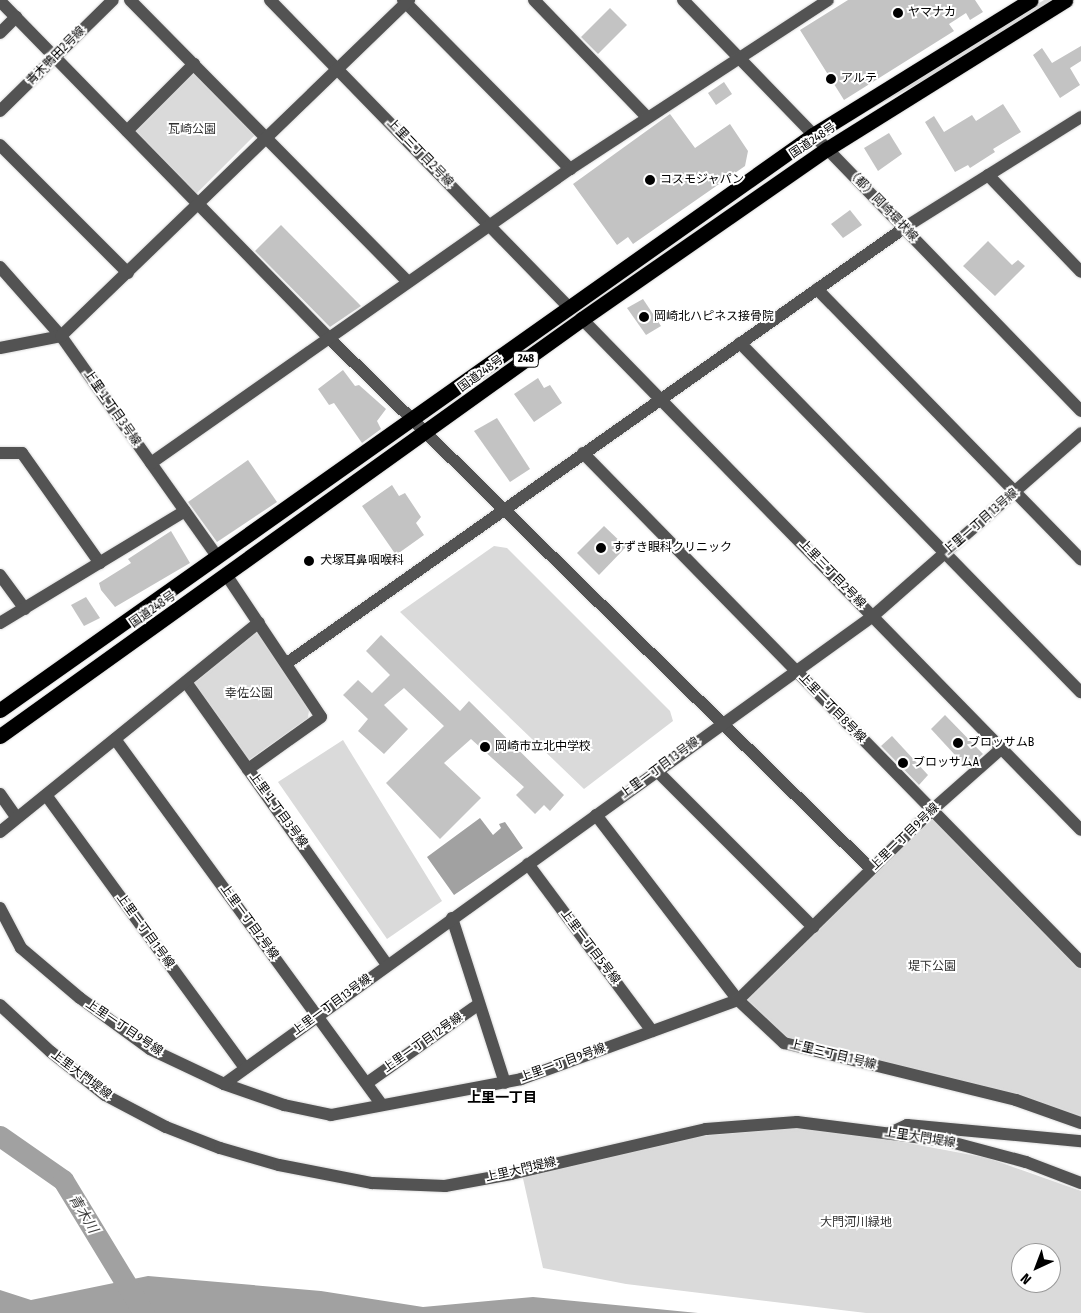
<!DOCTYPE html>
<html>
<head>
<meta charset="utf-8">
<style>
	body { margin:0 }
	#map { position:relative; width:1081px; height:1313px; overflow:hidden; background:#fff; font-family:"Fira Sans Condensed","Noto Sans JP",sans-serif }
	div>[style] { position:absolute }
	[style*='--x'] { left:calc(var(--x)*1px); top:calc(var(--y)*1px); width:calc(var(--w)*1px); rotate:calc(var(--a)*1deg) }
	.green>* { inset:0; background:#dadada }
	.water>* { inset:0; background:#a1a1a1 }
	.river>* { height:21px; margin:-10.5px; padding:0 10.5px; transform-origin:10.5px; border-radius:10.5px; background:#a1a1a1 }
	.building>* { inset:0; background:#c3c3c3 }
	.roads { filter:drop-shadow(0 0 1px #dbdbdb) drop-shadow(0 0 1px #dbdbdb) }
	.minor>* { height:12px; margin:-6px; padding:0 6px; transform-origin:6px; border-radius:6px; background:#535353 }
	.highway>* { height:15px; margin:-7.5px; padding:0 7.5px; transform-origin:7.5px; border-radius:7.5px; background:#000 }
	.dots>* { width:14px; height:14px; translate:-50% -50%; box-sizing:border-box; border:2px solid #fff; border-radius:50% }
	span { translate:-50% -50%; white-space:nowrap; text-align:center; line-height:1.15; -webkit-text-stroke:4px #fff; paint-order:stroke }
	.shield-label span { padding:1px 4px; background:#fff; border:1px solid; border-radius:4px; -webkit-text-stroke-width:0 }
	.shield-label { font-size:11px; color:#000; font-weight:700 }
	.poi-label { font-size:12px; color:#000 }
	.left { translate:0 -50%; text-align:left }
	.street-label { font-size:12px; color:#000 }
	.park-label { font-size:12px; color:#313131 }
	.neighbourhood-label { font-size:14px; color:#000; font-weight:700 }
	.water-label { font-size:14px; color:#424242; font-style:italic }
	.north { position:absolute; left:1011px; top:1243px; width:50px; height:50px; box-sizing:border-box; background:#fff; border:1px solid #999; border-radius:50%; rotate:223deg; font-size:14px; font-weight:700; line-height:20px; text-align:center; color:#000 }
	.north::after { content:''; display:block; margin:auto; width:18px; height:22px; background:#000; clip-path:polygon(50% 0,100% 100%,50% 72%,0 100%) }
</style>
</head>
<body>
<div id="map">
	<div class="green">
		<div style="clip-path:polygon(1044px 0,1054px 0,946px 68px,848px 122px)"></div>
		<div style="clip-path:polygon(190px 73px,194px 73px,256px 134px,195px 195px,135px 133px,135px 127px)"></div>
		<div style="clip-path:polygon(494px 546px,507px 548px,670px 711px,673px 721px,584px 789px,400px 612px)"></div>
		<div style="clip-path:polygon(255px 632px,259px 633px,309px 710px,308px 718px,249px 760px,245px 759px,194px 683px)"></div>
		<div style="clip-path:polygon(343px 740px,442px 901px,387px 939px,278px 782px)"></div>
		<div style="clip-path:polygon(930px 820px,935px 820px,1081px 969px,1081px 1117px,786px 1038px,748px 1004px,747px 998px)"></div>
		<div style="clip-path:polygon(evenodd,795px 1128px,870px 1136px,988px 1158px,1081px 1191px,1081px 1313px,866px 1313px,626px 1284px,543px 1268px,522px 1174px,701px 1136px,795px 1128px,1021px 1253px,1051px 1253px,1051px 1283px,1021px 1283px,1021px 1253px)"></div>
	</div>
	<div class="water">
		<div style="clip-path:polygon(480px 818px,493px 835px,501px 828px,499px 824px,505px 822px,523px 848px,454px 895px,427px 857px)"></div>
		<div style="clip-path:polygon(148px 1276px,321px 1291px,423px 1307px,533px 1297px,698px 1313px,0 1313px,0 1290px,31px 1300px)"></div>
	</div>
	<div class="river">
		<div style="--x:0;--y:1136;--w:77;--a:34.9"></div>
		<div style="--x:63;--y:1180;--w:156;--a:58.7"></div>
	</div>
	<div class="building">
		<div style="clip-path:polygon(848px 0,975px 0,983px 12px,970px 20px,966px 13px,949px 24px,954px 31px,844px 100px,800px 30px)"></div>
		<div style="clip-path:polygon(610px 8px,627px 25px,598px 54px,581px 37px)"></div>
		<div style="clip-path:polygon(1081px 46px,1081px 61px,1070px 68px,1080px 85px,1060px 98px,1033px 55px,1042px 48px,1052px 63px)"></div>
		<div style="clip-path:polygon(724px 82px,732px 94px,716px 105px,708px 93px)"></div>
		<div style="clip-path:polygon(1003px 104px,1021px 132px,993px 149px,995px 152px,970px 168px,968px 165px,955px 172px,925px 122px,934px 116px,944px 132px,972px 115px,976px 121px)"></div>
		<div style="clip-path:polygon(670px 114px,695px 148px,730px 124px,748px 151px,745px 166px,633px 244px,628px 237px,617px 245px,573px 184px)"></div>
		<div style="clip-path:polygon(889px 133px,902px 154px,878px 171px,864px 148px)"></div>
		<div style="clip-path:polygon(850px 210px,862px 225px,843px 238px,831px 224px)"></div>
		<div style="clip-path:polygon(281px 225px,361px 306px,330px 327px,255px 251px)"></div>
		<div style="clip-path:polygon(988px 241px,1012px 265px,1018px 260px,1025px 266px,995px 296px,963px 266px)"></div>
		<div style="clip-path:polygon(643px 299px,661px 326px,646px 335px,627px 308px)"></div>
		<div style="clip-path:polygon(343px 370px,355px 386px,359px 385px,386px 409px,377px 421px,381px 429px,362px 443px,334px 403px,329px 405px,318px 389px)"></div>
		<div style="clip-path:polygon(538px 378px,544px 388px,550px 385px,562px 403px,534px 422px,514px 394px)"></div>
		<div style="clip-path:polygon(497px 418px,530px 469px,510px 482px,474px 431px)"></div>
		<div style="clip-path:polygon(248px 460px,277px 502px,217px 542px,188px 502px)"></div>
		<div style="clip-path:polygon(392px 485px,399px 496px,405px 493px,421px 517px,416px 523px,424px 535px,396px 555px,362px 506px)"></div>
		<div style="clip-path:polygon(604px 526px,626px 547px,599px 575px,577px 553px)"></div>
		<div style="clip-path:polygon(171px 531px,190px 563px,115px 607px,101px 590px,99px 583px,131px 563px,128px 559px)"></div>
		<div style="clip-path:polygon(86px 597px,100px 618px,84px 626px,71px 605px)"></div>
		<div style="clip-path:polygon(381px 635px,460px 711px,469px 701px,564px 795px,550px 811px,544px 805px,535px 814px,516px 795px,524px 787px,471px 739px,444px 763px,481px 798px,440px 839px,386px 783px,444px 726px,404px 688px,384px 705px,408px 729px,384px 754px,358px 731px,368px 719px,343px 695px,358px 680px,372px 693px,390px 675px,366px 651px)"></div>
		<div style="clip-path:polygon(945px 715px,983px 754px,967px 768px,931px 729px)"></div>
		<div style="clip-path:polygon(892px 736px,928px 775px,919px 785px,881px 746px)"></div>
	</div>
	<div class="roads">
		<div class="minor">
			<div style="--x:130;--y:0;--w:396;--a:45.4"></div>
			<div style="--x:270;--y:0;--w:429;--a:45.8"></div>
			<div style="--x:403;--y:0;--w:238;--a:45.3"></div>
			<div style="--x:534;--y:0;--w:163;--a:46"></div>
			<div style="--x:683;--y:0;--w:572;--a:45.92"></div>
			<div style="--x:0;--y:1;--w:472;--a:45.7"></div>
			<div style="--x:330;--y:339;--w:757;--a:44.41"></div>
			<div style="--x:0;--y:33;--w:23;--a:-45"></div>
			<div style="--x:0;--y:111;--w:158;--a:-44.5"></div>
			<div style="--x:127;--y:131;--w:95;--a:-45"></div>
			<div style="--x:0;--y:145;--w:181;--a:45"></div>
			<div style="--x:988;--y:175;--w:134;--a:46.2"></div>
			<div style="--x:0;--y:267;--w:92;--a:48.5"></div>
			<div style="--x:61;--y:336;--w:268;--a:54.7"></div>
			<div style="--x:817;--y:289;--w:378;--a:45.7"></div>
			<div style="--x:582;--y:319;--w:714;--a:45.68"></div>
			<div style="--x:740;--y:343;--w:488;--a:45.7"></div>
			<div style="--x:0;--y:348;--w:62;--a:-11.1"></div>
			<div style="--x:61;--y:336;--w:484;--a:-44"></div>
			<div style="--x:0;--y:453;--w:22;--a:0"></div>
			<div style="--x:22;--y:453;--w:135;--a:54.7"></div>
			<div style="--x:583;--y:453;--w:712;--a:45.63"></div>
			<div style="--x:151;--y:463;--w:512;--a:-35.06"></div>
			<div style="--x:570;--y:169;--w:308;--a:-33.2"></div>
			<div style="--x:0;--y:575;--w:42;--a:53.7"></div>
			<div style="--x:227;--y:576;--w:169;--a:56.3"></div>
			<div style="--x:321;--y:717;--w:90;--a:144.5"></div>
			<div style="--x:0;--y:623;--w:216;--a:-31.2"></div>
			<div style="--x:287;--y:663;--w:755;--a:-35.18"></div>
			<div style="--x:904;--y:228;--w:209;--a:-32.1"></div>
			<div style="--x:186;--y:682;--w:347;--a:54.6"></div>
			<div style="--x:115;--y:739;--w:453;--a:53.9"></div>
			<div style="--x:657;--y:771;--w:221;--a:45"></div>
			<div style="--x:0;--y:794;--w:29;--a:55"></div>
			<div style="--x:46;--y:795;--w:338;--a:53.9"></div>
			<div style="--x:596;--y:815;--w:233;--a:52.5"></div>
			<div style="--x:738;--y:1000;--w:63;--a:43.1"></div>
			<div style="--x:784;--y:1043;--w:239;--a:13.8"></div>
			<div style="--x:1016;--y:1100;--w:69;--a:19.5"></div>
			<div style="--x:0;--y:832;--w:333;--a:-39"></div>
			<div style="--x:528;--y:864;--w:208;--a:53.4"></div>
			<div style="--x:0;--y:908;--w:45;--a:62.3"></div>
			<div style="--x:21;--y:948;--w:77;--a:40.3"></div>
			<div style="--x:80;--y:998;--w:87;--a:36.1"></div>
			<div style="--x:150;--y:1049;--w:82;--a:25.3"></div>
			<div style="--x:224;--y:1084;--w:64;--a:19.3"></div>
			<div style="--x:284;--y:1105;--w:48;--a:12"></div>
			<div style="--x:331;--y:1115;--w:193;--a:-10.7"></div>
			<div style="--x:521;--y:1079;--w:231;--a:-20"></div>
			<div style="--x:738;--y:1000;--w:272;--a:-44.4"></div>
			<div style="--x:932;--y:810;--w:92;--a:-41.5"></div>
			<div style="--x:452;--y:918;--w:173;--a:72.2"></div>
			<div style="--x:0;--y:1005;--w:69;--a:42.7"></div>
			<div style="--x:51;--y:1052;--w:69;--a:38.5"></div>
			<div style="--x:105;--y:1095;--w:69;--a:27.7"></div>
			<div style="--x:166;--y:1127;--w:58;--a:21.3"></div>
			<div style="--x:220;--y:1148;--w:61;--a:16.1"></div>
			<div style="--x:279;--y:1165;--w:95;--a:11"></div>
			<div style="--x:372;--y:1183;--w:73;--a:2.4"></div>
			<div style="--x:445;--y:1186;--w:67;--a:-10.3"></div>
			<div style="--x:511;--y:1174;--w:200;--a:-13"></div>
			<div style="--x:706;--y:1129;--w:91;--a:-4.4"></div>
			<div style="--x:797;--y:1122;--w:151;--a:7.2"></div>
			<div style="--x:947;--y:1141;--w:82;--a:14.9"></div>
			<div style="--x:1026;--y:1162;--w:59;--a:20.9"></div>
			<div style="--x:367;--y:1083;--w:137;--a:-35.2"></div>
			<div style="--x:224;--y:1084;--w:800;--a:-35.8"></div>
			<div style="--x:873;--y:616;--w:277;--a:-41.3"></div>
			<div style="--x:890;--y:1133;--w:19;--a:-25"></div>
			<div style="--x:907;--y:1125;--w:175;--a:5.3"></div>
		</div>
		<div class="highway">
			<div style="--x:0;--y:710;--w:996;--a:-35.27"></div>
			<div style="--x:813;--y:135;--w:256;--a:-31.8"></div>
			<div style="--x:0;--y:736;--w:716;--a:-35.62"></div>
			<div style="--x:582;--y:319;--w:298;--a:-34.8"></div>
			<div style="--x:827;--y:149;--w:281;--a:-32"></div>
		</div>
	</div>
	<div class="dots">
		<div style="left:898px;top:13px;background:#000"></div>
		<div style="left:831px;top:79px;background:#000"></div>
		<div style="left:650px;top:180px;background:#000"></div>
		<div style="left:644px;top:317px;background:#000"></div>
		<div style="left:601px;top:548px;background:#000"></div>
		<div style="left:309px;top:561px;background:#000"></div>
		<div style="left:958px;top:743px;background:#000"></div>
		<div style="left:485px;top:747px;background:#000"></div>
		<div style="left:903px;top:763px;background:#000"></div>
	</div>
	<div class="shield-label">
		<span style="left:526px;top:359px">248</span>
	</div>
	<div class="poi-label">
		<span class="left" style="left:908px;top:13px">ヤマナカ</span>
		<span class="left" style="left:841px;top:79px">アルテ</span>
		<span class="left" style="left:660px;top:180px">コスモジャパン</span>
		<span class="left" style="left:654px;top:317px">岡崎北ハピネス接骨院</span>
		<span class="left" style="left:612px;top:548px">すずき眼科クリニック</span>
		<span class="left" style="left:320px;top:561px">犬塚耳鼻咽喉科</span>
		<span class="left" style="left:968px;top:743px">ブロッサムB</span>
		<span class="left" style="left:495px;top:747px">岡崎市立北中学校</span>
		<span class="left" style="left:913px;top:763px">ブロッサムA</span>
	</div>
	<div class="street-label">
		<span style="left:56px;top:56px;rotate:-45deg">青木鴨田2号線</span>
		<span style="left:813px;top:141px;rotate:-34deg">国道248号</span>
		<span style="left:420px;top:153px;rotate:46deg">上里三丁目2号線</span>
		<span style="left:882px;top:205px;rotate:46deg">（都）岡崎環状線</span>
		<span style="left:481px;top:374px;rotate:-36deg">国道248号</span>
		<span style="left:112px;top:408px;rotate:55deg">上里１丁目3号線</span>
		<span style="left:981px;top:522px;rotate:-41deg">上里一丁目13号線</span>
		<span style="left:832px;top:574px;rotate:46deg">上里三丁目2号線</span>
		<span style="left:153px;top:610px;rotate:-35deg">国道248号</span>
		<span style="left:832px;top:708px;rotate:46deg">上里一丁目8号線</span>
		<span style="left:660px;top:768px;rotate:-36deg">上里一丁目13号線</span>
		<span style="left:278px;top:810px;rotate:54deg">上里１丁目3号線</span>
		<span style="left:905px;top:837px;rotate:-44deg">上里一丁目9号線</span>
		<span style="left:249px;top:922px;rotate:54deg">上里一丁目2号線</span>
		<span style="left:145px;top:931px;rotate:54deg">上里一丁目1号線</span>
		<span style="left:590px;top:947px;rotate:53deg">上里一丁目5号線</span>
		<span style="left:332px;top:1005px;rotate:-36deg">上里一丁目13号線</span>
		<span style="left:124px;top:1028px;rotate:34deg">上里一丁目9号線</span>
		<span style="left:423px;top:1043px;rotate:-35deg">上里一丁目12号線</span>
		<span style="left:833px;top:1055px;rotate:14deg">上里三丁目1号線</span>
		<span style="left:563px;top:1063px;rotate:-20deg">上里一丁目9号線</span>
		<span style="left:81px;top:1075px;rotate:37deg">上里大門堤線</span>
		<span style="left:920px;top:1138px;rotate:9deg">上里大門堤線</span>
		<span style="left:521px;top:1170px;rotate:-13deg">上里大門堤線</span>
	</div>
	<div class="park-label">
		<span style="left:192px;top:130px">瓦崎公園</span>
		<span style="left:249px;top:694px">幸佐公園</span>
		<span style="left:932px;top:967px">堤下公園</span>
		<span style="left:856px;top:1223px">大門河川緑地</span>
	</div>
	<div class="neighbourhood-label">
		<span style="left:502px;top:1098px">上里一丁目</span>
	</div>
	<div class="water-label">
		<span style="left:83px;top:1214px;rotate:59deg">青木川</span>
	</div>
	<div class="north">N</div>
</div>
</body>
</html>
